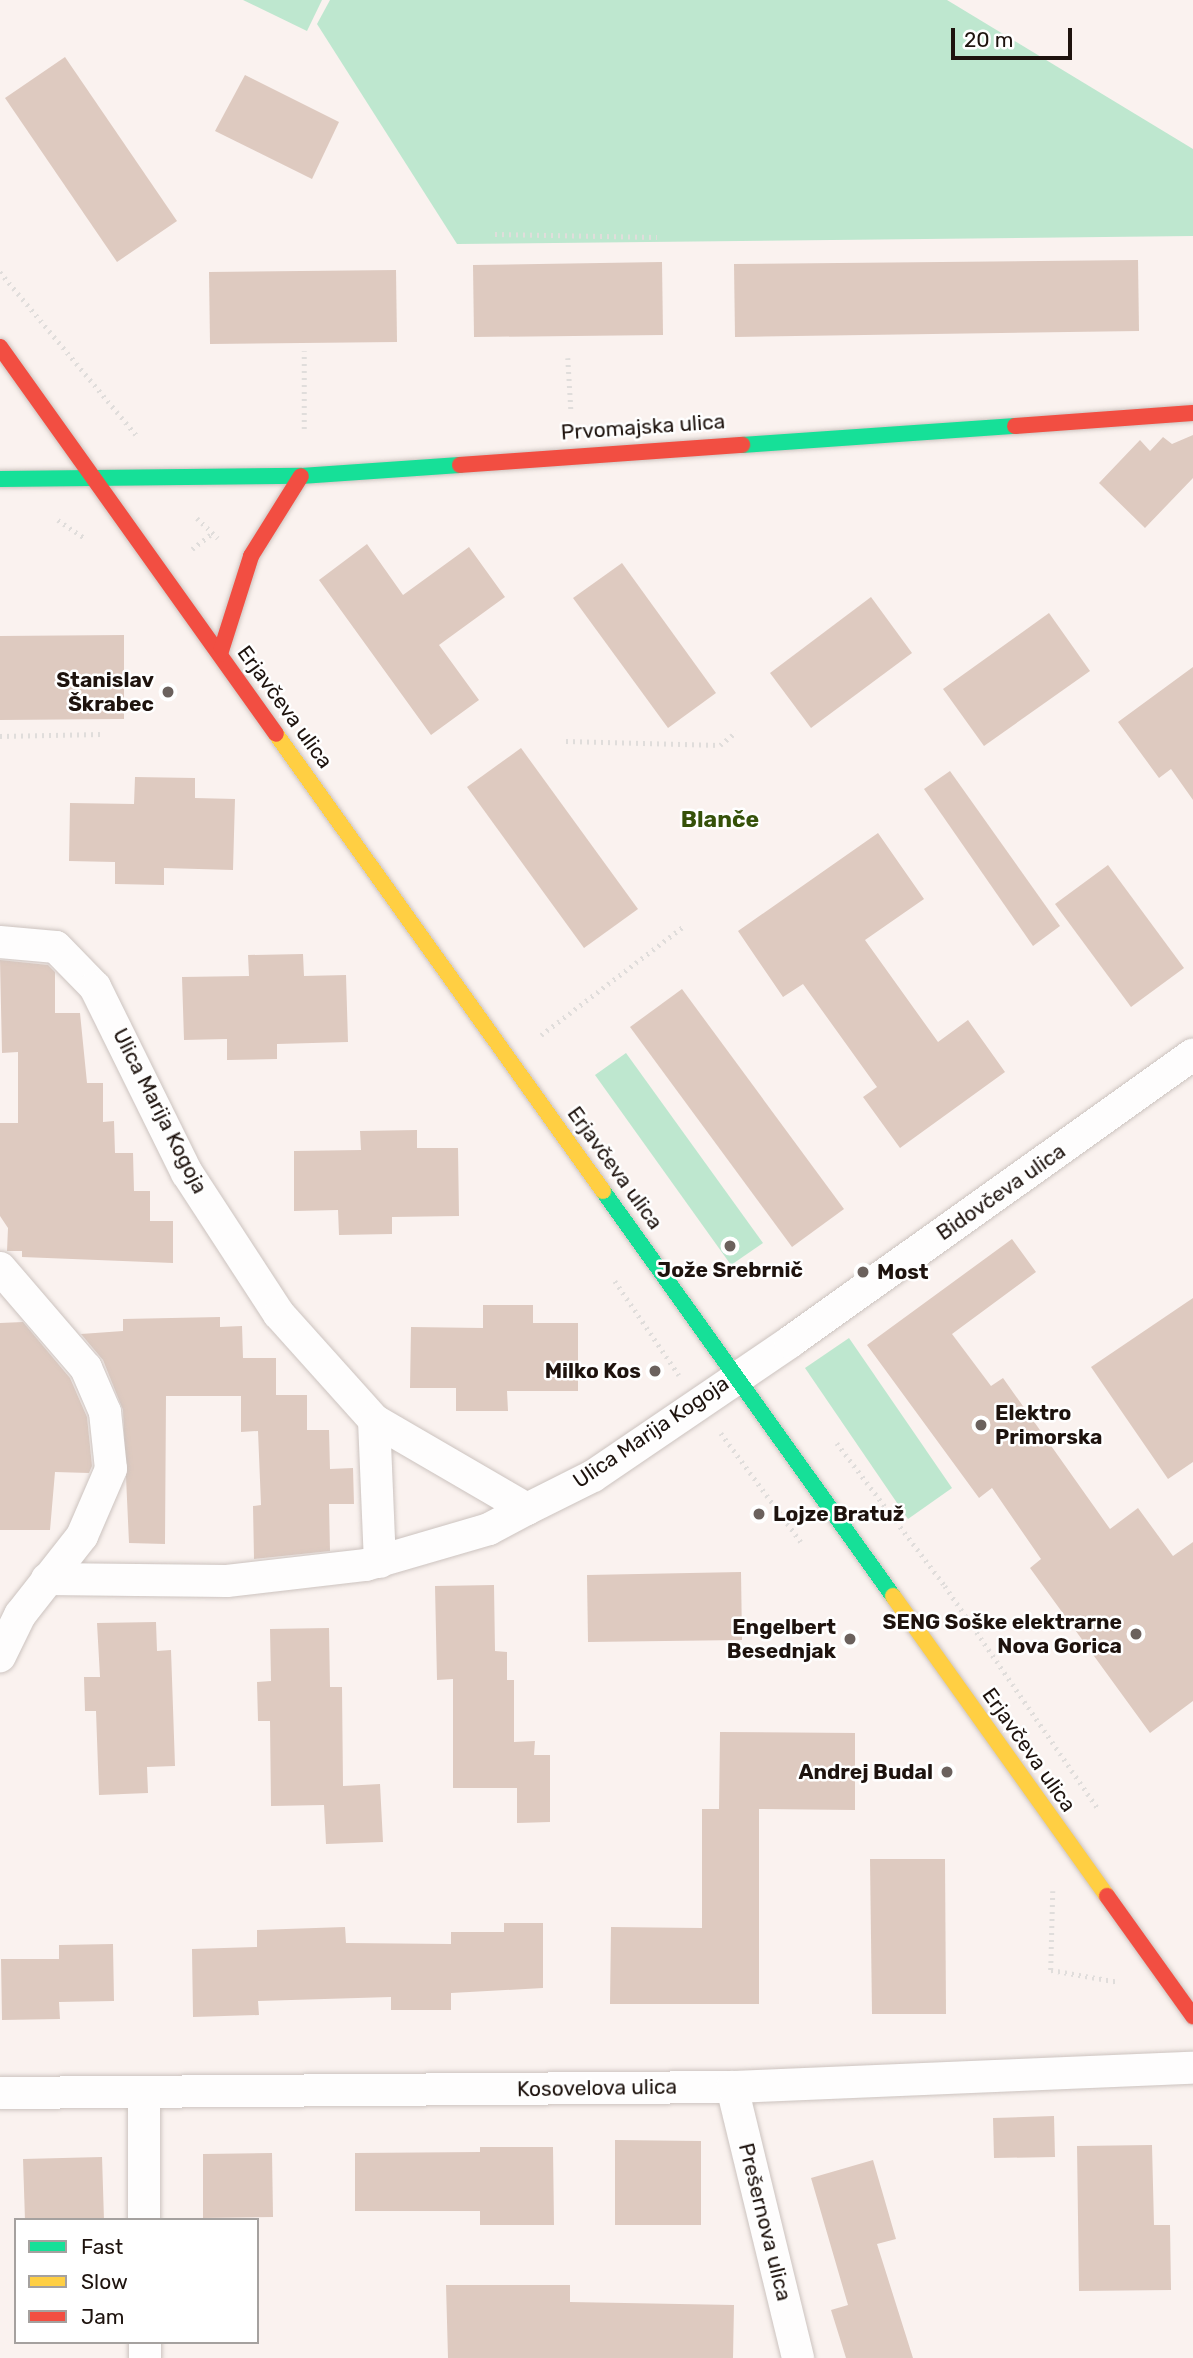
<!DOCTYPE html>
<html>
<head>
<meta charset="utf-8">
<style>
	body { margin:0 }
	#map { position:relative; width:1193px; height:2358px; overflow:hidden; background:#faf2ef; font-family:Rubik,sans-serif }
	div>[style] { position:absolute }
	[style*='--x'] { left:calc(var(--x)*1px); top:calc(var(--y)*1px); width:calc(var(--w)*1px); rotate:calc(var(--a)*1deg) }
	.green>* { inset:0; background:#bee7cf }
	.building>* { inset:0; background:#decac0 }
	.path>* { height:4.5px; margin-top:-2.25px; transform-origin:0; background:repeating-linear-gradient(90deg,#e0dddb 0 2px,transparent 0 7px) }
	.roads { filter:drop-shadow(0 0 2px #ccc3bf) drop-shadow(0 0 2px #ccc3bf) }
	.street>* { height:32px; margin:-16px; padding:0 16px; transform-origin:16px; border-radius:16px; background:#fefdfd }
	.fast>* { height:16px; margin:-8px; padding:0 8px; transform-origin:8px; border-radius:8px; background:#16e098 }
	.slow>* { height:16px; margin:-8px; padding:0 8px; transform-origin:8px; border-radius:8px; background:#ffcf43 }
	.jam>* { height:16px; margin:-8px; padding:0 8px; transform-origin:8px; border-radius:8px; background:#f24e42 }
	.dots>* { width:19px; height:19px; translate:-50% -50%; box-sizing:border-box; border:4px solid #fff; border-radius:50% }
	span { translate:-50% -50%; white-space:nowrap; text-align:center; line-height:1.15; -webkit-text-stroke:5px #fff; paint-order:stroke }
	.street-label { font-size:21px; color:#1e130e }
	.poi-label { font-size:21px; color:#1e130e; font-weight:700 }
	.right { translate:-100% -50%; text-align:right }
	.left { translate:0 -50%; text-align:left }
	.neighbourhood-label { font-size:23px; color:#355109; font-weight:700 }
	.legend { position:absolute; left:14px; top:2218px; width:245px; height:126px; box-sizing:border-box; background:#fff; border:2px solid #a5a19f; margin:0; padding:9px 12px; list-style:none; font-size:21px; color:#1e130e }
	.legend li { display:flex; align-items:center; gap:14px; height:35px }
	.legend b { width:35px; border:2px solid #a5a19f }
	.scale { position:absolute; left:951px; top:28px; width:121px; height:32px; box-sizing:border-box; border:4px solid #1e130e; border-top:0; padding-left:9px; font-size:21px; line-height:24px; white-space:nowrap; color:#1e130e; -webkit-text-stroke:5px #fff; paint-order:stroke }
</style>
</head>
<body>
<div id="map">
	<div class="green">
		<div style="clip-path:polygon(243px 0,322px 0,307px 31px)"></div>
		<div style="clip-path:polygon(330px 0,947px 0,1193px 149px,1193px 236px,457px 244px,317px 24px)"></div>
		<div style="clip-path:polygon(626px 1053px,763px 1243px,731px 1265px,595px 1075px)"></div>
		<div style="clip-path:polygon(849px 1338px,952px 1488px,908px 1519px,805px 1368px)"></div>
	</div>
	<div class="building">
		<div style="clip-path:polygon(65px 57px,177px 221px,117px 262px,5px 98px)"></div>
		<div style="clip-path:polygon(245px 75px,339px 122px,312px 179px,215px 131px)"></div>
		<div style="clip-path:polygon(1138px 260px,1139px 331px,735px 337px,734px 264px)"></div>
		<div style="clip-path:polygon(662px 262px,663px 335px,474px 337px,473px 265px)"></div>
		<div style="clip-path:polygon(396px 270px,397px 342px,210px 344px,209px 272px)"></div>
		<div style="clip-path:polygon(1193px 435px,1193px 478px,1145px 528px,1099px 483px,1140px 440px,1150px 451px,1163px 437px,1172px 444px)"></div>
		<div style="clip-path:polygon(367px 544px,403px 595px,469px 547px,505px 597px,439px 645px,479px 700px,431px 735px,319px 580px)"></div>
		<div style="clip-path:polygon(622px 563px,716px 693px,668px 728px,573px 598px)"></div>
		<div style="clip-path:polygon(871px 597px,912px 653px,811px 728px,770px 673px)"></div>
		<div style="clip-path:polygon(1049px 613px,1090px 671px,984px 746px,943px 689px)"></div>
		<div style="clip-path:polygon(124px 635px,124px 719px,0 720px,0 636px)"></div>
		<div style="clip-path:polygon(1193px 667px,1193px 800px,1171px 769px,1159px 778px,1118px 722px)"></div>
		<div style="clip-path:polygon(521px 748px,638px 909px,584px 948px,467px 787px)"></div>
		<div style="clip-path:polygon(950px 771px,1060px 926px,1033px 946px,924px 789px)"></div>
		<div style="clip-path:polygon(135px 777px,195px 778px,195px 798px,235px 799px,233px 870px,164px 868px,164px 885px,115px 884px,115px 862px,69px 861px,70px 803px,134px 804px)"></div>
		<div style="clip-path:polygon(878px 833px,924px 899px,865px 940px,938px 1042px,968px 1020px,1005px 1072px,900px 1148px,863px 1097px,877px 1087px,803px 984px,783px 997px,738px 931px)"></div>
		<div style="clip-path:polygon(1108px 865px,1184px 968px,1131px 1007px,1055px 904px)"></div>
		<div style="clip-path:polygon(303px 954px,304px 976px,346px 975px,348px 1042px,277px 1044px,277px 1059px,227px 1060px,227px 1039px,184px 1040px,182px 977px,249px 976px,248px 955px)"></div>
		<div style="clip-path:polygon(0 960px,48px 965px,55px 972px,55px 1013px,80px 1013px,87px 1083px,103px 1083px,103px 1122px,114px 1121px,115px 1153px,133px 1153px,134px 1191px,150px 1191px,150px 1221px,173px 1221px,173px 1263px,22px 1257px,22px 1251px,7px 1251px,8px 1228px,0 1216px,0 1123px,18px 1123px,18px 1052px,2px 1053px)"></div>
		<div style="clip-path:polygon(682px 989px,844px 1209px,792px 1247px,630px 1027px)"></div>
		<div style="clip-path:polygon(417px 1130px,417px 1148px,458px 1148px,459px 1216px,392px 1217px,392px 1234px,339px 1235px,338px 1210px,294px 1211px,294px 1151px,361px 1150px,360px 1131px)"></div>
		<div style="clip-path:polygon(1012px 1239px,1036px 1272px,952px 1334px,991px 1386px,1003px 1378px,1110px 1529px,1138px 1508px,1173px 1556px,1193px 1542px,1193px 1701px,1150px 1733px,1030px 1568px,1041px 1559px,992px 1488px,979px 1498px,867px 1345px)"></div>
		<div style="clip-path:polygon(1193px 1298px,1193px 1462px,1168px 1479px,1091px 1367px)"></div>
		<div style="clip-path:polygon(483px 1305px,533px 1305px,533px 1323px,578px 1323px,578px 1391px,507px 1391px,508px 1411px,456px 1411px,456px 1388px,410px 1388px,411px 1327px,483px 1328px)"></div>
		<div style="clip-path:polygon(220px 1317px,220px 1327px,242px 1326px,243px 1358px,276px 1358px,276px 1395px,307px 1395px,307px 1430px,329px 1430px,330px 1469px,353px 1468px,354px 1504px,329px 1504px,330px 1551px,254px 1559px,253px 1506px,261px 1505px,258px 1431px,241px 1432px,241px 1396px,166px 1396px,165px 1544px,129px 1543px,123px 1410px,103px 1360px,81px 1334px,123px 1331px,123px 1319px)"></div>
		<div style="clip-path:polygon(23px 1322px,70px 1378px,87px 1417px,92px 1466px,89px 1473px,55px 1472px,50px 1530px,0 1530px,0 1323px)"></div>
		<div style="clip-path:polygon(741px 1572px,742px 1640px,588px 1642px,587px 1575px)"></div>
		<div style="clip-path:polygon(494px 1585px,495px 1651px,507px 1652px,507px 1680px,514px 1680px,514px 1742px,535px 1741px,534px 1755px,550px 1755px,550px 1822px,517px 1823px,517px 1788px,453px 1788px,453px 1679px,437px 1680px,435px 1586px)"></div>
		<div style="clip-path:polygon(156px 1622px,157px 1651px,171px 1650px,175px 1766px,147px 1767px,148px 1793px,99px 1795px,96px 1711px,85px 1711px,84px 1677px,100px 1677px,97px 1623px)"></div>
		<div style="clip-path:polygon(329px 1628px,330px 1687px,342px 1687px,343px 1786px,380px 1784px,383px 1842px,326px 1844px,324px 1805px,271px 1806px,270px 1721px,258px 1721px,257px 1682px,271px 1681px,270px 1629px)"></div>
		<div style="clip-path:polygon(720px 1732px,855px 1733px,855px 1810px,759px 1809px,759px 2004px,610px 2004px,611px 1927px,702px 1928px,702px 1809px,719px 1809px)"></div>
		<div style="clip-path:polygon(870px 1859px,945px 1859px,946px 2014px,872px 2014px)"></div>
		<div style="clip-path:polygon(504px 1923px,543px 1923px,543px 1988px,451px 1993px,451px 2010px,391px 2010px,391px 1997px,258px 2001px,259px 2015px,193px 2017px,192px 1949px,257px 1947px,257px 1930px,345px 1927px,346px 1943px,451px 1944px,451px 1932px,504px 1932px)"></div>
		<div style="clip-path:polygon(113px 1944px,114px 2001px,59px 2002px,60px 2019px,2px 2020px,1px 1959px,59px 1959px,59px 1945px)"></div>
		<div style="clip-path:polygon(1054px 2116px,1055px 2157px,994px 2158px,993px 2118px)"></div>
		<div style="clip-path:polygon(615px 2140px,701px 2141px,701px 2225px,615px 2225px)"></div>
		<div style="clip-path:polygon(1152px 2145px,1154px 2225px,1170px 2225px,1171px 2290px,1079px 2291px,1077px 2146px)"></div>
		<div style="clip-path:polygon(480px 2147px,553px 2147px,554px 2225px,480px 2225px,480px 2211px,355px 2211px,355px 2153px,480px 2152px)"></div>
		<div style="clip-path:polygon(272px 2153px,273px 2217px,203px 2218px,203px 2154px)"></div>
		<div style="clip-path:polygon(102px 2157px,104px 2220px,25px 2220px,23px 2159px)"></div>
		<div style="clip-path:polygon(873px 2160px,896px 2239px,877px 2244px,913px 2358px,846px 2358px,831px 2310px,848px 2305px,811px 2178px)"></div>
		<div style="clip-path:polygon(446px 2285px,570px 2285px,570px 2302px,734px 2305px,733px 2358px,448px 2358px)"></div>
	</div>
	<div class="path">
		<div style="--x:495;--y:234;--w:162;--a:1.1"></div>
		<div style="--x:0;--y:272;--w:215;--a:50.1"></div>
		<div style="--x:568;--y:358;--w:51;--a:86.6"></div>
		<div style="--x:304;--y:429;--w:78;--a:-90"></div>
		<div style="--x:197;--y:518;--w:29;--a:44"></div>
		<div style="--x:58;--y:520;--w:34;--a:34"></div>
		<div style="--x:192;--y:549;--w:24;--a:-38"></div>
		<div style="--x:0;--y:736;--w:102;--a:-1.1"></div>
		<div style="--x:566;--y:741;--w:154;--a:1.5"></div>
		<div style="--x:720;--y:745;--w:21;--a:-39"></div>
		<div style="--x:541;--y:1035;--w:178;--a:-37.3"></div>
		<div style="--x:615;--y:1281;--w:114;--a:55.8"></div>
		<div style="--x:721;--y:1433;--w:135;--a:53.7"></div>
		<div style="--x:837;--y:1443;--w:179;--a:52.9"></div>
		<div style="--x:945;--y:1586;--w:270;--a:55.5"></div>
		<div style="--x:1053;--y:1891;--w:79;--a:91.5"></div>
		<div style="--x:1051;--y:1970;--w:69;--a:10"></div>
	</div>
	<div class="roads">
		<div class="street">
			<div style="--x:0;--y:942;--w:56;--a:5.1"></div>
			<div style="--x:56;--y:947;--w:56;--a:45.7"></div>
			<div style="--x:95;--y:987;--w:208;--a:63.7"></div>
			<div style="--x:187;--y:1173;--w:168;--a:56.9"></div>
			<div style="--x:279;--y:1314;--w:142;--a:48.1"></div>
			<div style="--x:374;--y:1420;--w:177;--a:30.2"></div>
			<div style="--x:527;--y:1509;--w:74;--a:-26.6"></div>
			<div style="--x:593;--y:1476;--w:238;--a:-34.2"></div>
			<div style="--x:790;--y:1342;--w:495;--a:-35.5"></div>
			<div style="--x:0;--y:1268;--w:132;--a:49.3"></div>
			<div style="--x:86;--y:1368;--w:48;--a:66.6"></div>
			<div style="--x:105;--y:1412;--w:57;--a:84"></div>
			<div style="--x:111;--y:1469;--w:73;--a:113.4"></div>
			<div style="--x:82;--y:1536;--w:100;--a:128.1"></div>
			<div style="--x:20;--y:1615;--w:46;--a:116"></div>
			<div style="--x:374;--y:1420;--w:142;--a:87.6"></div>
			<div style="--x:47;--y:1579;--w:180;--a:0.6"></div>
			<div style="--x:227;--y:1581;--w:140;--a:-6.6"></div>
			<div style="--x:366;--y:1565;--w:128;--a:-16.3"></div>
			<div style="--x:489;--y:1529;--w:43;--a:-27.8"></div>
			<div style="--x:732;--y:2087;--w:279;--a:76.3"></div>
			<div style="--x:0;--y:2093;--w:732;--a:-0.47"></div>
			<div style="--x:732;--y:2087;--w:461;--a:-2.4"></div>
			<div style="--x:144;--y:2094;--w:126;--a:90"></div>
			<div style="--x:145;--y:2342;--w:16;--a:90"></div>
		</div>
		<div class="fast">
			<div style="--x:742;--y:445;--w:274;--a:-4"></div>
			<div style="--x:0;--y:479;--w:301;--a:-0.6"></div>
			<div style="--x:301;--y:476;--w:159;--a:-4"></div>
			<div style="--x:603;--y:1191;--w:498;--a:54.4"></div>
		</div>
		<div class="slow">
			<div style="--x:276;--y:734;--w:562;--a:54.41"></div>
			<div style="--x:893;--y:1596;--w:369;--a:54.5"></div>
		</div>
		<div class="jam">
			<div style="--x:0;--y:347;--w:475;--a:54.5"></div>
			<div style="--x:1015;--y:426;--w:178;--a:-4.2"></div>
			<div style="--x:460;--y:465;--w:283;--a:-4.1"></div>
			<div style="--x:220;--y:654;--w:103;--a:-72.4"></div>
			<div style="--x:251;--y:556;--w:94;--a:-58"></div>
			<div style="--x:1107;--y:1896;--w:148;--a:54.4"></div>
		</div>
	</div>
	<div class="dots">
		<div style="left:168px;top:692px;background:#6b615d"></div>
		<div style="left:730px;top:1246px;background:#6b615d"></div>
		<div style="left:863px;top:1272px;background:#6b615d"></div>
		<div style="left:655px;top:1371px;background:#6b615d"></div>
		<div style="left:981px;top:1425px;background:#6b615d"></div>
		<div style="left:759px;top:1514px;background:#6b615d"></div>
		<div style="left:1136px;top:1634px;background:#6b615d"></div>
		<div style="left:850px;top:1639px;background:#6b615d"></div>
		<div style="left:947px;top:1772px;background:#6b615d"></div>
	</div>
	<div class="street-label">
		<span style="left:643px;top:427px;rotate:-4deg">Prvomajska ulica</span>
		<span style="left:285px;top:707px;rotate:54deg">Erjavčeva ulica</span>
		<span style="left:160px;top:1111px;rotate:63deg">Ulica Marija Kogoja</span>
		<span style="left:615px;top:1168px;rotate:54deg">Erjavčeva ulica</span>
		<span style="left:1001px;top:1192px;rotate:-35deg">Bidovčeva ulica</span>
		<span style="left:651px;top:1432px;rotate:-34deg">Ulica Marija Kogoja</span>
		<span style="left:1029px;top:1750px;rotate:55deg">Erjavčeva ulica</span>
		<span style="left:597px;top:2088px;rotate:-1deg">Kosovelova ulica</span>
		<span style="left:765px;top:2222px;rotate:76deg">Prešernova ulica</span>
	</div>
	<div class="poi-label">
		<span class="right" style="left:154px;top:692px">Stanislav<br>Škrabec</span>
		<span style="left:730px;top:1270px">Jože Srebrnič</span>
		<span class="left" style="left:877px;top:1272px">Most</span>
		<span class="right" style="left:641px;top:1371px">Milko Kos</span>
		<span class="left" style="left:995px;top:1425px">Elektro<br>Primorska</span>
		<span class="left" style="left:773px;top:1514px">Lojze Bratuž</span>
		<span class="right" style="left:1122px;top:1634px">SENG Soške elektrarne<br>Nova Gorica</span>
		<span class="right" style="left:836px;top:1639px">Engelbert<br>Besednjak</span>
		<span class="right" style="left:933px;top:1772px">Andrej Budal</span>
	</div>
	<div class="neighbourhood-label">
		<span style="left:720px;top:819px">Blanče</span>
	</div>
	<ul class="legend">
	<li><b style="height:9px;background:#16e098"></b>Fast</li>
	<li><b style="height:9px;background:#ffcf43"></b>Slow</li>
	<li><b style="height:9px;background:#f24e42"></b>Jam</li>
	</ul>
	<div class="scale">20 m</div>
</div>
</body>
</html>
